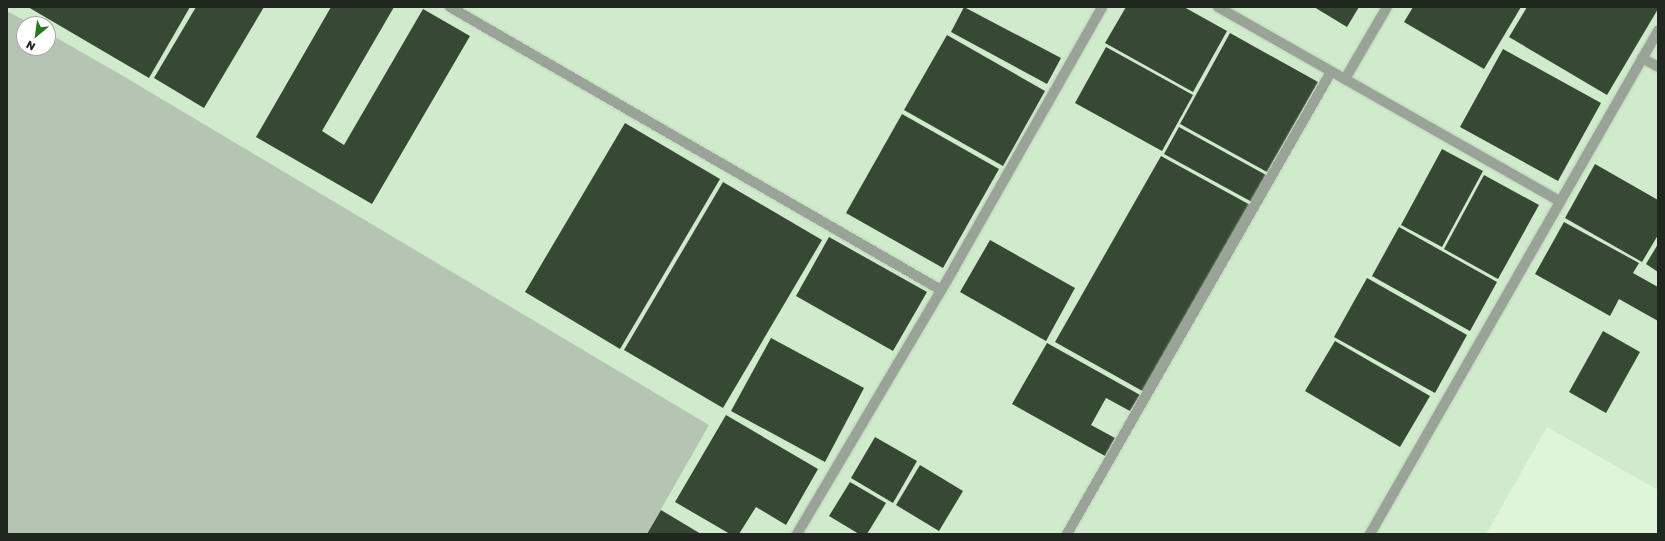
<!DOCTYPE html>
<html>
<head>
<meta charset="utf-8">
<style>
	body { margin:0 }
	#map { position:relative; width:1665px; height:541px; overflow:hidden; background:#def5da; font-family:"Golos Text",sans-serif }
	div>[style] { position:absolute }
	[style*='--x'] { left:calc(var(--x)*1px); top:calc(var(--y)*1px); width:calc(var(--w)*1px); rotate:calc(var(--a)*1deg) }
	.built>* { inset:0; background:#cfebcb }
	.green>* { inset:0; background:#b6c4b4 }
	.building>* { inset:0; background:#374934 }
	.roads { filter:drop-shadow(0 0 1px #bcd0b8) drop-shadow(0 0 1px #bcd0b8) }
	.service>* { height:10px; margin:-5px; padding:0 5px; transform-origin:5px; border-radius:5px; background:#99a398 }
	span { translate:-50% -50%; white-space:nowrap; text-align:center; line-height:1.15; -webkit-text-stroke:4px #fff; paint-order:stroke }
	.frame { position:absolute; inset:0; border:8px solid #1f271e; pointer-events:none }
	.north { position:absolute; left:16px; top:16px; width:40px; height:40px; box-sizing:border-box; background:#fff; border:1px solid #a5a9a5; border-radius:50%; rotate:209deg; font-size:11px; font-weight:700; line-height:16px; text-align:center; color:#1f271e }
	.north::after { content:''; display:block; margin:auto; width:14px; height:18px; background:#277720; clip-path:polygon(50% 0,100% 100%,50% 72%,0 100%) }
</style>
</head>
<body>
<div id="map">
	<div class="built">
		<div style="clip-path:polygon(7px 7px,1658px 7px,1658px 490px,1547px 427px,1486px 534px,647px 534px,709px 425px,48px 48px,48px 24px,7px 26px)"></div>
	</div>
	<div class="green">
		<div style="clip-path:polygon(7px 11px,31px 24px,24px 24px,24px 48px,48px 48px,48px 33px,118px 73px,709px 425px,647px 534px,7px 534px)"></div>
	</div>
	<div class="building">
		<div style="clip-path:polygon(28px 7px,190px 7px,149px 78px)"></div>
		<div style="clip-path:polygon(196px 7px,264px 7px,204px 108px,154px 78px)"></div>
		<div style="clip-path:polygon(331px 7px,394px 7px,322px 131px,344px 145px,423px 9px,470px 36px,372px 204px,256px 137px)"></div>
		<div style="clip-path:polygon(964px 7px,1061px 58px,1047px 84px,951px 32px)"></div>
		<div style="clip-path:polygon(1126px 7px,1184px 7px,1227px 31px,1193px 92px,1105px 43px)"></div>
		<div style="clip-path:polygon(1314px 7px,1359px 7px,1347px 27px)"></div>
		<div style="clip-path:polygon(1413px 7px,1521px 7px,1484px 69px,1404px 22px)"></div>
		<div style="clip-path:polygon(1527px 7px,1658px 7px,1658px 9px,1607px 95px,1509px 37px)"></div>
		<div style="clip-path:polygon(1230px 33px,1318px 82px,1267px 172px,1180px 124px)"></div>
		<div style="clip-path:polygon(947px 35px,1045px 91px,1003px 166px,904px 110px)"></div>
		<div style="clip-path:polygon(1106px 47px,1193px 95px,1162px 151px,1075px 103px)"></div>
		<div style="clip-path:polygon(1503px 49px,1601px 103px,1558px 181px,1460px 127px)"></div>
		<div style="clip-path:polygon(902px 114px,999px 169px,943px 268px,846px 213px)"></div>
		<div style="clip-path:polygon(625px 123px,720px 179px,620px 349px,525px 292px)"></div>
		<div style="clip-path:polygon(1179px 127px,1266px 175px,1252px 202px,1164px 154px)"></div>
		<div style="clip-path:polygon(1442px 149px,1483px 171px,1442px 247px,1401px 225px)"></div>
		<div style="clip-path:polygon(1161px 156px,1252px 206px,1146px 393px,1055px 342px)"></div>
		<div style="clip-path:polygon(1595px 164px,1658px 200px,1658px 235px,1642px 262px,1565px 218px)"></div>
		<div style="clip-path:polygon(1484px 175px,1539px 205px,1498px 279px,1444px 249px)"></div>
		<div style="clip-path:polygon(723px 182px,822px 240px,723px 408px,624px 350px)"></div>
		<div style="clip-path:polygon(1564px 222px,1639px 263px,1633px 273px,1658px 287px,1658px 321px,1619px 299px,1610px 316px,1535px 274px)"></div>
		<div style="clip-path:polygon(1399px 227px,1497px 282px,1470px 331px,1372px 276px)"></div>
		<div style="clip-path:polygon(829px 237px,927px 292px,893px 351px,796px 296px)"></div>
		<div style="clip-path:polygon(990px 240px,1075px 288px,1046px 341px,960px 292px)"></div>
		<div style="clip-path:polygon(1658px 244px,1658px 272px,1646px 264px)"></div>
		<div style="clip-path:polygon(1367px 278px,1467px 335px,1435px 393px,1334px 337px)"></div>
		<div style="clip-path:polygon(1603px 331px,1640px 352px,1606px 413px,1569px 392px)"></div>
		<div style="clip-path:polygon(771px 338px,864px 388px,825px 462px,731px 411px)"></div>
		<div style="clip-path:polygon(1335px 341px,1430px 396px,1400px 447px,1305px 391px)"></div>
		<div style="clip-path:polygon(1047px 343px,1140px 395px,1130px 411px,1106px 398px,1091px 425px,1115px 438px,1105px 456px,1012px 404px)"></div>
		<div style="clip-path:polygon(726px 415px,818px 469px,786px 525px,756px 507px,739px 534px,730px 534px,675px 502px)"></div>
		<div style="clip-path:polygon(875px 437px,917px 461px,893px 503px,851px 478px)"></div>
		<div style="clip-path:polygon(920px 465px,963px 491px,939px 531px,896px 505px)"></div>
		<div style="clip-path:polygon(850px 482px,886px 503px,867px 534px,859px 534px,829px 516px)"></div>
		<div style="clip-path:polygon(661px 510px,701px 534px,647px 534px)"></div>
	</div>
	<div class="roads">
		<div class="service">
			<div style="--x:450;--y:7;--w:567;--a:29.96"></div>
			<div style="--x:1218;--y:7;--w:393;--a:29.6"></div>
			<div style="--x:1642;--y:58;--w:18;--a:29"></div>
			<div style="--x:1345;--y:79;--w:83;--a:-59.7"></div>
			<div style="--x:797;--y:534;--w:309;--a:-59.4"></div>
			<div style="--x:954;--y:268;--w:300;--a:-60.4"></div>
			<div style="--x:1067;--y:534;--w:532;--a:-60.26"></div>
			<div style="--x:1370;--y:534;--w:580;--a:-60.21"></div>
		</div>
	</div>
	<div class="frame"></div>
	<div class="north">N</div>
</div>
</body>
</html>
